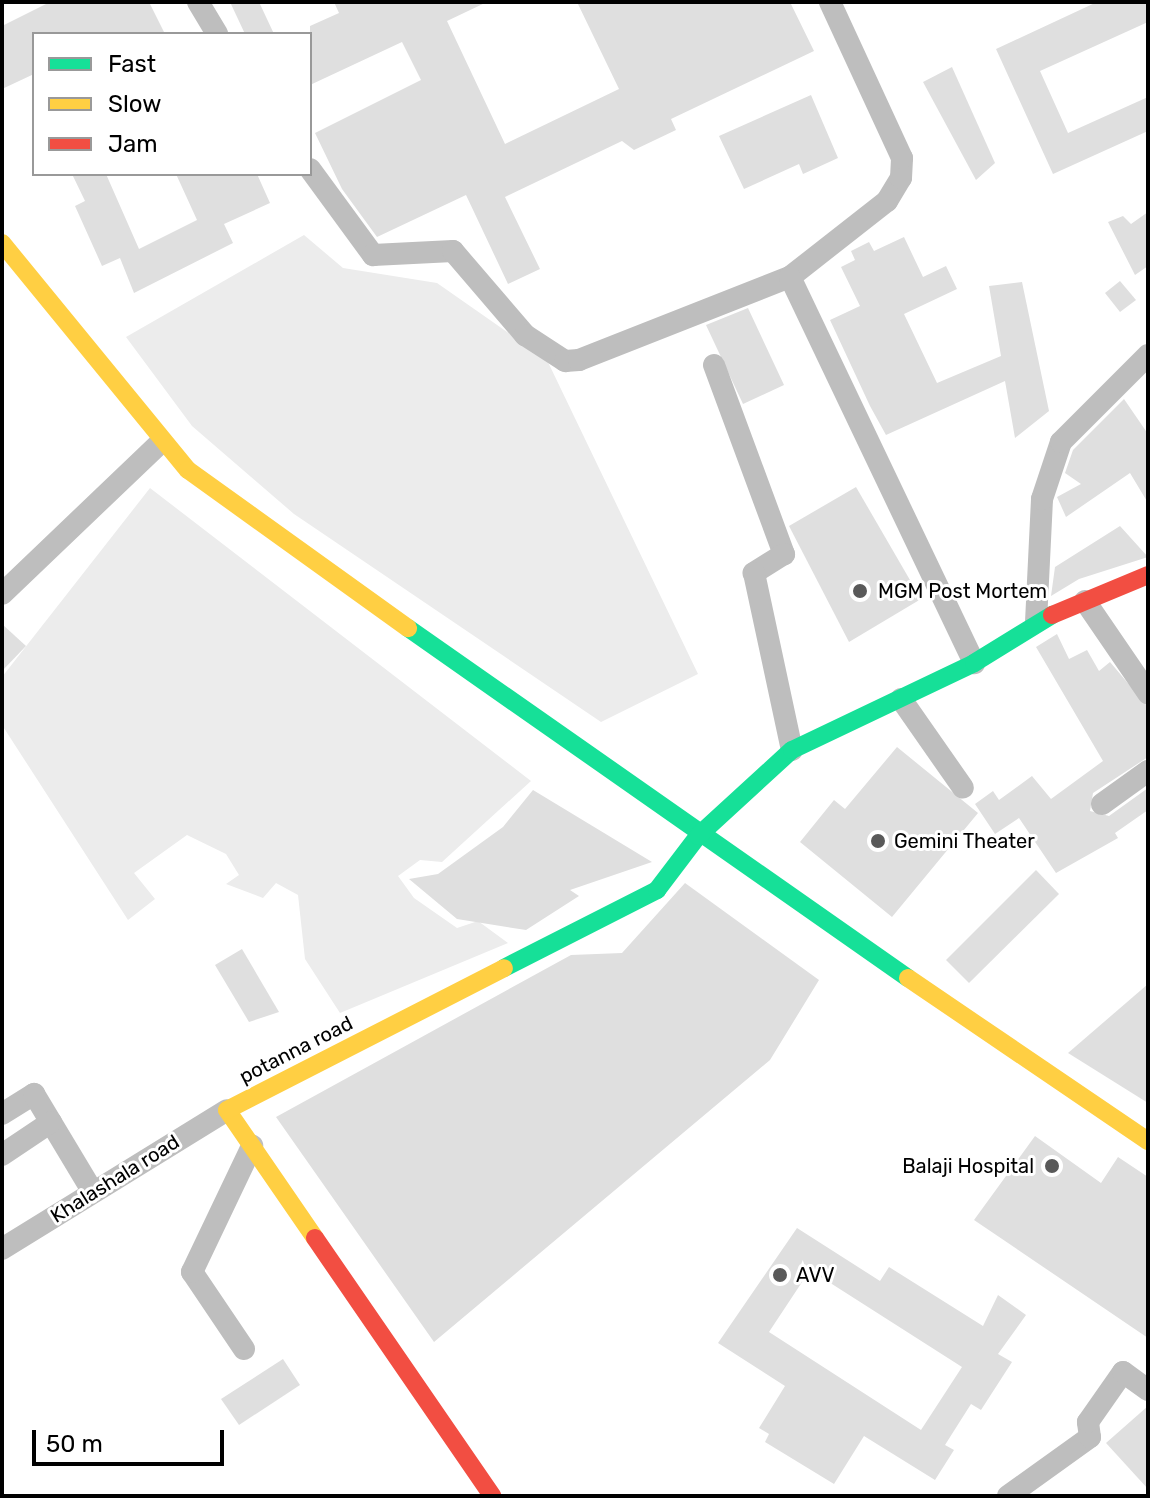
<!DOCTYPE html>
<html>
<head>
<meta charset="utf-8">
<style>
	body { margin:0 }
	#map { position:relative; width:1150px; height:1498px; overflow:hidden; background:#fff; font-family:Rubik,sans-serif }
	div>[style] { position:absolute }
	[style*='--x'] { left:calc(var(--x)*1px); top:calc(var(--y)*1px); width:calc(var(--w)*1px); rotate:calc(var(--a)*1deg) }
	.green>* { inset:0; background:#ececec }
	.building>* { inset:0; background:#dfdfdf }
	.street>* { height:22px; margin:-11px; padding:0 11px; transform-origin:11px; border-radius:11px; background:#bebebe }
	.fast>* { height:18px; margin:-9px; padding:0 9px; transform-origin:9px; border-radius:9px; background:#16e098 }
	.slow>* { height:18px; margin:-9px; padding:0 9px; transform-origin:9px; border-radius:9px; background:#ffcf43 }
	.jam>* { height:18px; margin:-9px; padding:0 9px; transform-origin:9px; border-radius:9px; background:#f24e42 }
	.dots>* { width:22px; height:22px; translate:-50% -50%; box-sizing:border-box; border:4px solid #fff; border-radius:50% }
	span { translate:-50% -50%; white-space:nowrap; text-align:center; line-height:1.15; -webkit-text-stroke:6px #fff; paint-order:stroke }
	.poi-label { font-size:20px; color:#000 }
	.left { translate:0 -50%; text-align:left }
	.right { translate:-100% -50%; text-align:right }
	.street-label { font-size:20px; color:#000 }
	.frame { position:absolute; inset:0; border:4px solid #000; pointer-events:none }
	.legend { position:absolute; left:32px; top:32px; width:280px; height:144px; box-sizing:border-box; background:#fff; border:2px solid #999; margin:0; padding:10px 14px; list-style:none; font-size:24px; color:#000 }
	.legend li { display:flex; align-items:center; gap:16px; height:40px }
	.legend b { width:40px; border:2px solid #999 }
	.scale { position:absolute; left:32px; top:1430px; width:192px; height:36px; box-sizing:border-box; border:4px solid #000; border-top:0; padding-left:10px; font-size:24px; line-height:28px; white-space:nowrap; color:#000; -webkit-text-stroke:6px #fff; paint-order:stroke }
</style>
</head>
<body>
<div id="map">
	<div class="green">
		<div style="clip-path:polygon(304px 235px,343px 268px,437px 283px,547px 360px,698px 674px,601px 722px,294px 514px,192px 426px,126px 337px)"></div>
		<div style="clip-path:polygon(150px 488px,531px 781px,442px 862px,420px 860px,398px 876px,414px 898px,457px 928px,478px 921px,508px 943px,340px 1013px,305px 959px,298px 895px,276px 883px,263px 898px,226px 884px,239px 875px,226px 854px,187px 835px,134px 873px,155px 899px,128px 920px,2px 725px,2px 677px)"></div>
	</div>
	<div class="building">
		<div style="clip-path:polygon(50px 2px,149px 2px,165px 34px,34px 34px,34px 74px,2px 89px,2px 26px)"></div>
		<div style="clip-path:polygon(230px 2px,259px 2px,274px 34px,245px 34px)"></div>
		<div style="clip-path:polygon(334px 2px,487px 2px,447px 21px,505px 144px,619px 89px,577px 2px,790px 2px,814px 51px,671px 119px,676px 130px,634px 150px,622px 141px,505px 197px,540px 269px,508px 284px,466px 195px,377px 237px,342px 189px,315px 133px,421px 80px,402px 42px,310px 85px,310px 26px,339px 13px)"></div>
		<div style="clip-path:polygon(1097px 2px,1148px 2px,1148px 22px,1040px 71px,1068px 133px,1148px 97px,1148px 131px,1053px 174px,996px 49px)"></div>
		<div style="clip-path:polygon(952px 67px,995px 163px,976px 180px,923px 82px)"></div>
		<div style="clip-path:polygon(811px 95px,838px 158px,803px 174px,799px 164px,744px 189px,719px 136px)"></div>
		<div style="clip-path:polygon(72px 174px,106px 174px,139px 249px,197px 220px,176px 174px,257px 174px,270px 203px,224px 224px,233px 243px,134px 293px,120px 258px,102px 266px,75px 206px,85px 201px)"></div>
		<div style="clip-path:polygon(1148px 212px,1148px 266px,1135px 275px,1108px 222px,1123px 216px,1131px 224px)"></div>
		<div style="clip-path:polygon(904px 237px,923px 277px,946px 266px,957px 289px,904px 314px,937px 383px,1001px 356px,989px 286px,1022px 282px,1049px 411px,1015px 438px,1005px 381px,886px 435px,870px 406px,830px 320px,860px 306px,841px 267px,855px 260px,851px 251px,869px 242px,874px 251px)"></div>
		<div style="clip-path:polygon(1120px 281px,1136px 300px,1120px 312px,1105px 293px)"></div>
		<div style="clip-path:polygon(748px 308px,784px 385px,743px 404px,706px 325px)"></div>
		<div style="clip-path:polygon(1124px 399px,1148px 434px,1148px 503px,1130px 473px,1066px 517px,1057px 497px,1081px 484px,1065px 473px,1073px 450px)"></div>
		<div style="clip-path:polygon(856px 487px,921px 599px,849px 642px,789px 526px)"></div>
		<div style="clip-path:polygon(1120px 526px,1148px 557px,1079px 579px,1051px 596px,1055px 567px)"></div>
		<div style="clip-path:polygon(2px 624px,26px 646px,2px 671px)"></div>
		<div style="clip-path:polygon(1057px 634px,1069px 659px,1087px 650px,1099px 671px,1110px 662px,1148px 707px,1148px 757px,1093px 793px,1090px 811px,1109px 816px,1148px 788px,1148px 810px,1115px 833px,1118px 838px,1056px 873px,1019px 818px,995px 834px,975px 804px,993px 791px,999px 800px,1032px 776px,1051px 799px,1103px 761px,1036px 647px)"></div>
		<div style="clip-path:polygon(897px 747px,978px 813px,892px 917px,800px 842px,834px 800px,845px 809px)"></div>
		<div style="clip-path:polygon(533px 790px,652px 862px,570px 890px,579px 896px,526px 930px,457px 919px,409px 879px,438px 874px,503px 827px)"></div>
		<div style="clip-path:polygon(1036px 870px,1059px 894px,969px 983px,946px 960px)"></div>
		<div style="clip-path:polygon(685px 883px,819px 980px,770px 1060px,434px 1342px,276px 1117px,571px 955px,622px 953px)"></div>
		<div style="clip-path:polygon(242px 949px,279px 1012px,249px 1022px,215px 965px)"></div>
		<div style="clip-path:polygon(1148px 984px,1148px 1103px,1068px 1053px)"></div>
		<div style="clip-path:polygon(1035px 1136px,1101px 1183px,1118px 1157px,1148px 1177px,1148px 1338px,974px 1220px)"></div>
		<div style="clip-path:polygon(evenodd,797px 1228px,880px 1281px,889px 1267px,983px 1326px,998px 1295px,1026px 1315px,998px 1354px,1012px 1362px,981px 1410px,971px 1404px,945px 1445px,954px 1450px,935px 1480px,864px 1436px,834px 1484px,765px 1442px,769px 1434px,759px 1428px,785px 1386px,718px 1343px,797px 1228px,810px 1270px,962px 1367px,921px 1430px,769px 1332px,810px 1270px)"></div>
		<div style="clip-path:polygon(283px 1359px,300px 1385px,239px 1425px,221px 1399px)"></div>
		<div style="clip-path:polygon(1148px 1406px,1148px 1489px,1106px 1443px)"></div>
	</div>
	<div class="street">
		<div style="--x:198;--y:2;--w:37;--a:59"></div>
		<div style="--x:310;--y:169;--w:107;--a:53.8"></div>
		<div style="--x:373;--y:255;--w:80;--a:-2.9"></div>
		<div style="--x:453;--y:251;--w:111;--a:49.4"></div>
		<div style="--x:525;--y:335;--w:48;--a:33"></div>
		<div style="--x:565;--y:361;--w:14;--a:-4"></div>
		<div style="--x:579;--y:360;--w:227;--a:-21.5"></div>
		<div style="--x:790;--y:277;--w:123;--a:-38.1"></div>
		<div style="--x:887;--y:201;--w:27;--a:-59"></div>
		<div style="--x:901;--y:178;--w:20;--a:-87"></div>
		<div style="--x:902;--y:158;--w:172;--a:-114.8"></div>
		<div style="--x:790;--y:277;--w:428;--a:64.5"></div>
		<div style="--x:714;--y:365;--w:202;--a:69.7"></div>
		<div style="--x:784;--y:554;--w:36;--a:148"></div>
		<div style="--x:754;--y:573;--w:181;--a:77.9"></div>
		<div style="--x:2;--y:594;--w:219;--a:-43.7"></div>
		<div style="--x:1085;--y:601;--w:112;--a:55.6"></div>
		<div style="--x:1036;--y:622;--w:123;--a:-87.2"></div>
		<div style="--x:1042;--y:499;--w:60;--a:-71.6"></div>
		<div style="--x:1061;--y:442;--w:123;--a:-45"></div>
		<div style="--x:901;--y:699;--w:108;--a:55.1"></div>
		<div style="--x:1102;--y:804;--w:57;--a:-35.7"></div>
		<div style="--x:2;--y:1114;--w:38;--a:-32"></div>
		<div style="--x:34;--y:1094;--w:114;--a:59"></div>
		<div style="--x:2;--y:1155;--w:59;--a:-34"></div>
		<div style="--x:2;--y:1249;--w:264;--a:-31.7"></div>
		<div style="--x:244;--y:1349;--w:93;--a:-124"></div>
		<div style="--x:192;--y:1272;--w:140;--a:-64.5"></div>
		<div style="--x:1008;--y:1496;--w:101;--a:-35.7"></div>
		<div style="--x:1090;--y:1437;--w:15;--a:-98"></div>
		<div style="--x:1088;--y:1422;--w:61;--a:-55"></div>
		<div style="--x:1123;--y:1372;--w:31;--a:36"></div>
	</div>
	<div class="fast">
		<div style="--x:408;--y:628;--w:610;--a:34.99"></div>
		<div style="--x:504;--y:968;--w:172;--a:-27"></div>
		<div style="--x:657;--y:890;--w:68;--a:-52.8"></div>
		<div style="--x:698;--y:836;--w:127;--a:-42.5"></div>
		<div style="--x:792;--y:750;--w:202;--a:-25.5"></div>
		<div style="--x:974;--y:663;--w:92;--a:-31.6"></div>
	</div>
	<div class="slow">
		<div style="--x:2;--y:243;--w:293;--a:50.7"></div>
		<div style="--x:188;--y:470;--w:271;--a:35.7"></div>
		<div style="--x:908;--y:978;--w:290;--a:34.2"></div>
		<div style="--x:315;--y:1238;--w:155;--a:-124.5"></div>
		<div style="--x:227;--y:1110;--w:311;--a:-27.1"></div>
	</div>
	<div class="jam">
		<div style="--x:1052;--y:615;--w:104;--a:-22.6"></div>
		<div style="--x:315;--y:1238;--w:313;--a:55.5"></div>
	</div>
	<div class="dots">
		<div style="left:860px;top:591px;background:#595959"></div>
		<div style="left:878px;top:841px;background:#595959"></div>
		<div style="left:1052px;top:1166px;background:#595959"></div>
		<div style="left:780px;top:1275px;background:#595959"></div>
	</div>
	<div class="poi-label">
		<span class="left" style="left:878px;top:591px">MGM Post Mortem</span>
		<span class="left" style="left:894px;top:841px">Gemini Theater</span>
		<span class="right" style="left:1034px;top:1166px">Balaji Hospital</span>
		<span class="left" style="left:796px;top:1275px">AVV</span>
	</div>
	<div class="street-label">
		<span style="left:296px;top:1050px;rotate:-27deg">potanna road</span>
		<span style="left:115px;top:1179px;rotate:-32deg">Khalashala road</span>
	</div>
	<div class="frame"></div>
	<ul class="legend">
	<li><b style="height:10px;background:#16e098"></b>Fast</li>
	<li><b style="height:10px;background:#ffcf43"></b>Slow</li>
	<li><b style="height:10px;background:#f24e42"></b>Jam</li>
	</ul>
	<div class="scale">50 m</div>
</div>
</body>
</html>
